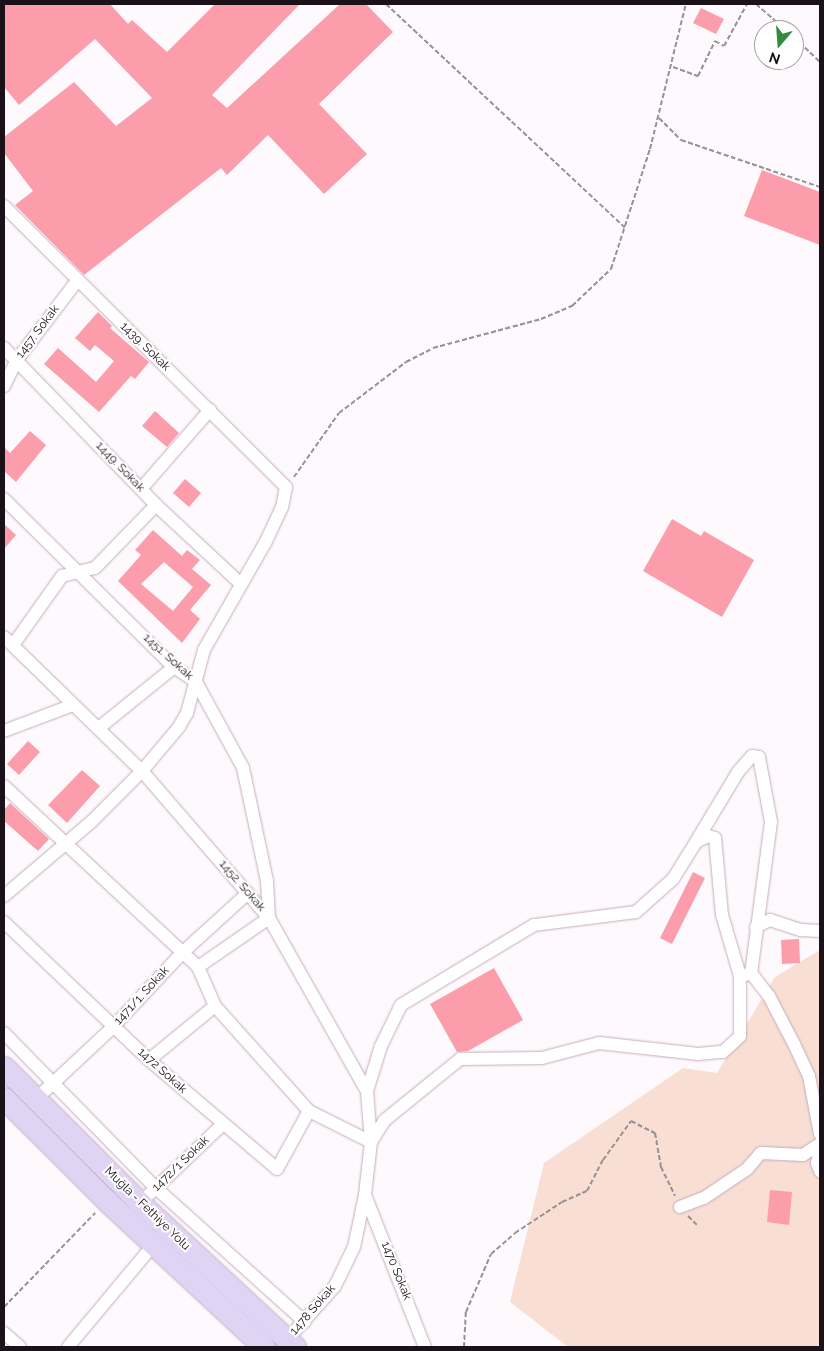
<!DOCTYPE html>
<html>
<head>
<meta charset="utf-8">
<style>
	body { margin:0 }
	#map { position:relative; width:824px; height:1351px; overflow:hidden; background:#fef9fc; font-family:Raleway,sans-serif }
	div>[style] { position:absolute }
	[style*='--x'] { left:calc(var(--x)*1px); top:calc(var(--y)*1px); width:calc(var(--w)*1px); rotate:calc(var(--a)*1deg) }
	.green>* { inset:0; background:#f8ded3 }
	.building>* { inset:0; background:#fc9dac }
	.path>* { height:2px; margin-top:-1px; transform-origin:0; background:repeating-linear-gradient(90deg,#979195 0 5px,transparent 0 7.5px) }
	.roads { filter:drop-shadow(0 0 1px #c3adbd) drop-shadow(0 0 1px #c3adbd) }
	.minor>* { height:12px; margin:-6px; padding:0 6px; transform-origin:6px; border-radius:6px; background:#fff }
	.trunk>* { height:21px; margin:-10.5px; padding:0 10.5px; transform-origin:10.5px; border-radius:10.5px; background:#dfd4f4 }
	span { translate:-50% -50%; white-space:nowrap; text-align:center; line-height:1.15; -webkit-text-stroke:4px #fff; paint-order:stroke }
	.street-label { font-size:12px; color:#1a1218 }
	.frame { position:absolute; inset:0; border:5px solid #1a1218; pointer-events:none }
	.north { position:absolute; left:754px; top:20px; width:50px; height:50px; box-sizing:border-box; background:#fff; border:1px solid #a3a0a3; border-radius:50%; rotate:198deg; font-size:14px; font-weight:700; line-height:20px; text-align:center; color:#1a1218 }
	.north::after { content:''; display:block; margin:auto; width:18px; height:22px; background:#318c3d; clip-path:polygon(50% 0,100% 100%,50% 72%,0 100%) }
</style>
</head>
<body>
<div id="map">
	<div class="green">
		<div style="clip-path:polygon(820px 950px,820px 1347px,568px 1347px,510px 1302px,544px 1163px,683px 1068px,717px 1073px,775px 977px)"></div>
	</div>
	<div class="building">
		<div style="clip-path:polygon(4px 4px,110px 4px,128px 24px,132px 20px,167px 52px,215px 4px,300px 4px,212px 95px,227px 108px,340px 4px,366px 4px,393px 32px,319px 104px,367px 154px,324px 194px,268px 135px,227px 175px,221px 168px,84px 275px,15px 205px,33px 191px,4px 153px,4px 137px,74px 82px,116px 126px,152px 98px,95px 39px,19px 105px,4px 87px)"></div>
		<div style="clip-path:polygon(701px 8px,724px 19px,716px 34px,693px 23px)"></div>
		<div style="clip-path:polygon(762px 170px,820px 192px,820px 245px,744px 216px)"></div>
		<div style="clip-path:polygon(98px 312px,112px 326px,110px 328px,149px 362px,135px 379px,131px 376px,99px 412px,44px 364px,58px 348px,96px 382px,114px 361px,95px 345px,90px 351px,75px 338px)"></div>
		<div style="clip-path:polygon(155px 411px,179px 433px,167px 447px,142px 426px)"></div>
		<div style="clip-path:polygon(30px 431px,46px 445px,16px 482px,4px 471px,4px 447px,10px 453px)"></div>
		<div style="clip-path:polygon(185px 479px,201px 493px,189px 507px,173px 493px)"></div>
		<div style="clip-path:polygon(672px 519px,701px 536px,704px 531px,754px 560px,722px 617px,643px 571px)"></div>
		<div style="clip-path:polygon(4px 524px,16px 535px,4px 549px)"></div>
		<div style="clip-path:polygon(evenodd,153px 530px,182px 556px,187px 550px,200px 560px,192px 569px,211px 585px,190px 610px,200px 619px,182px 643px,118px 581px,141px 555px,135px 550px,153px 530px,164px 562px,193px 587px,173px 611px,141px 584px,164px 562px)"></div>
		<div style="clip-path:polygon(28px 741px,40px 752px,19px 775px,7px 764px)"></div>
		<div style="clip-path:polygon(82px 770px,100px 786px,67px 823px,48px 805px)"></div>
		<div style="clip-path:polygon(10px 803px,49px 839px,38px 851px,4px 821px,4px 810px)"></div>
		<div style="clip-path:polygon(693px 872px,705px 878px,672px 944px,660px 938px)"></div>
		<div style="clip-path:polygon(799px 939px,800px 963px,782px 964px,781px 940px)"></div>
		<div style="clip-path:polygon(494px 968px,523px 1020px,468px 1051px,457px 1052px,430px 1004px)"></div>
		<div style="clip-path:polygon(770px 1190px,792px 1192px,789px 1225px,767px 1222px)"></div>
	</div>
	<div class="path">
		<div style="--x:386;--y:4;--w:328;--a:43.1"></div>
		<div style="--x:756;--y:4;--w:40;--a:41"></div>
		<div style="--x:794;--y:37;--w:36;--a:44"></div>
		<div style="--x:673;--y:67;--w:27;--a:20"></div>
		<div style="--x:698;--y:76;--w:39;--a:-64"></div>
		<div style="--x:715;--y:41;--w:10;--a:29"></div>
		<div style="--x:724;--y:46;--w:48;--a:-61.3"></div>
		<div style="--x:659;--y:118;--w:31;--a:45"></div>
		<div style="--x:681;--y:140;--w:147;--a:18.7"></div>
		<div style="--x:294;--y:477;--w:78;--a:-54.9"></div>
		<div style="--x:339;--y:413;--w:84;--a:-37.3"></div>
		<div style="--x:406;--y:362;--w:30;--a:-27"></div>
		<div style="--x:433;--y:348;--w:112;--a:-15"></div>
		<div style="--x:541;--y:319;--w:34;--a:-23"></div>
		<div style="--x:572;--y:306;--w:54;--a:-43.5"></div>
		<div style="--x:611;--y:269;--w:126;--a:-72"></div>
		<div style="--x:650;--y:149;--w:149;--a:-76.1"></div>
		<div style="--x:688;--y:1216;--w:14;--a:45"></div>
		<div style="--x:4;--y:1307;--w:131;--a:-45.9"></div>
		<div style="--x:464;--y:1347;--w:35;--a:-87"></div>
		<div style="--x:466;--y:1312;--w:63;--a:-66.7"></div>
		<div style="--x:491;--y:1254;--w:32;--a:-41"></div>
		<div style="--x:515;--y:1233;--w:56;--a:-33.4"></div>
		<div style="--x:562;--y:1202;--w:27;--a:-24"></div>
		<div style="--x:587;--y:1191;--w:35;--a:-63"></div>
		<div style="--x:603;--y:1160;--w:48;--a:-54.3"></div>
		<div style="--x:631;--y:1121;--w:27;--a:27"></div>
		<div style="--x:655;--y:1133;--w:35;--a:80"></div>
		<div style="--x:661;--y:1167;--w:32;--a:64"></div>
	</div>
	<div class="roads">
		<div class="minor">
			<div style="--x:4;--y:206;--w:398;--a:44.9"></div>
			<div style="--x:286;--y:487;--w:20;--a:101"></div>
			<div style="--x:282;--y:507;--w:40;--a:115"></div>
			<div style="--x:265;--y:543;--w:123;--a:119.7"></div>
			<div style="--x:204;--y:650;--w:65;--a:105.1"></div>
			<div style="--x:187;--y:713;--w:16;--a:120"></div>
			<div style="--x:179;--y:727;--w:57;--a:130.1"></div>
			<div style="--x:142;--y:771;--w:72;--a:135"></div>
			<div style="--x:91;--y:822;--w:114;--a:139.6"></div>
			<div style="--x:4;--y:348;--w:219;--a:45.9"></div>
			<div style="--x:156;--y:505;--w:115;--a:42.9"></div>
			<div style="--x:4;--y:386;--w:28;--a:-64"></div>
			<div style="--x:16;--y:361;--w:101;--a:-52.7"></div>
			<div style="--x:141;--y:489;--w:105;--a:-48.9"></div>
			<div style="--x:4;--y:499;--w:239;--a:44.7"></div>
			<div style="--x:174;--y:667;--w:27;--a:34"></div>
			<div style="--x:196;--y:682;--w:98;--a:61.3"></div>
			<div style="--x:243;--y:768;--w:116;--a:78"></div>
			<div style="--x:267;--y:881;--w:37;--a:87"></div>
			<div style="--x:269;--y:918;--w:86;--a:145.4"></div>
			<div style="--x:4;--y:637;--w:192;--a:44.2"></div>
			<div style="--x:142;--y:771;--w:194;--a:49.2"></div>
			<div style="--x:269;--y:918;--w:199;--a:60.5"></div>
			<div style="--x:367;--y:1091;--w:51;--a:85.5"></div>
			<div style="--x:371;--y:1142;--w:53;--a:96.5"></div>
			<div style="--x:365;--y:1195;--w:53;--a:101.9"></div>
			<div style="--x:354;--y:1247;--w:43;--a:116"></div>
			<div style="--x:335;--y:1286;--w:74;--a:131.7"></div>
			<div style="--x:13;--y:645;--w:85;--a:-54.6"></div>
			<div style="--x:62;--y:576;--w:34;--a:-14"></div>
			<div style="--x:95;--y:568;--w:88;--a:-45.9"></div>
			<div style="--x:100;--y:727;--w:95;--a:-39"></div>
			<div style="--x:4;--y:731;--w:74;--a:-20.6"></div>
			<div style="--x:4;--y:786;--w:265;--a:43"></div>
			<div style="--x:198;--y:967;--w:43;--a:66.4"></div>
			<div style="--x:215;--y:1006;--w:141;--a:48.2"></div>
			<div style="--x:309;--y:1111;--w:69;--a:26.6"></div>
			<div style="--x:371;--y:1142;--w:26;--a:-58"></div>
			<div style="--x:385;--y:1120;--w:97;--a:-39.1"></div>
			<div style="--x:460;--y:1059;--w:82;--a:-0.7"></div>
			<div style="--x:542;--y:1058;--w:59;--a:-14.7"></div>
			<div style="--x:599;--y:1043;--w:100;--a:6.3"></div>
			<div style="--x:698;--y:1054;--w:25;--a:-5"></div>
			<div style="--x:723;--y:1052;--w:23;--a:-43"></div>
			<div style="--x:740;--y:1036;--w:60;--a:-90"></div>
			<div style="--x:740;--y:976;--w:64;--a:-106.4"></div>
			<div style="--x:722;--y:915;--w:77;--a:-95.2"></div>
			<div style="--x:715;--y:838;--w:7;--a:-164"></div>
			<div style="--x:708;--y:836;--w:13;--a:153"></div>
			<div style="--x:696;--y:842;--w:44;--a:121.9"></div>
			<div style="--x:673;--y:879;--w:50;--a:138.3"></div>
			<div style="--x:636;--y:912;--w:103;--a:172.7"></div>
			<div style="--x:534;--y:925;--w:155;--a:149"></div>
			<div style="--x:401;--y:1005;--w:46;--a:116"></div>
			<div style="--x:381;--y:1046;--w:47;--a:107.3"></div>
			<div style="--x:697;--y:840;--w:79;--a:-58.9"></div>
			<div style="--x:738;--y:772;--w:21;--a:-49"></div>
			<div style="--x:752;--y:756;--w:7;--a:8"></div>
			<div style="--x:759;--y:757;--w:66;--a:79.5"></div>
			<div style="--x:771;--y:822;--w:152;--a:97.5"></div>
			<div style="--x:4;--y:922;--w:200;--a:43.6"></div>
			<div style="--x:149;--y:1060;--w:168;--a:40.4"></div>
			<div style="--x:277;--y:1169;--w:66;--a:-61.1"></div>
			<div style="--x:756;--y:927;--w:16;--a:-27"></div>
			<div style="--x:770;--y:920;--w:33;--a:18"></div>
			<div style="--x:801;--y:930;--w:19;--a:3"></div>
			<div style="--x:745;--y:975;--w:6;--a:-18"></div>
			<div style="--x:751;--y:973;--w:29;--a:52"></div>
			<div style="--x:769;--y:996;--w:54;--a:62.5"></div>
			<div style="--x:794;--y:1044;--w:35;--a:65"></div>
			<div style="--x:809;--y:1076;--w:59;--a:79.3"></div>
			<div style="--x:4;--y:1033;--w:217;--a:45.6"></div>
			<div style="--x:156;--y:1188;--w:200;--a:42"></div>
			<div style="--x:149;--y:1060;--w:85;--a:-39.3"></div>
			<div style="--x:36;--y:1099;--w:105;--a:-43.1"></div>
			<div style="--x:113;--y:1027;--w:101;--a:-47"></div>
			<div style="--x:182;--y:953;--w:89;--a:-42.3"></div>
			<div style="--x:820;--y:1150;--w:13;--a:103"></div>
			<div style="--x:817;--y:1163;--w:9;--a:69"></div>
			<div style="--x:365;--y:1195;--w:163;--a:68.5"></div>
			<div style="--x:140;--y:1203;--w:113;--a:-43.6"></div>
			<div style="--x:680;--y:1207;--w:26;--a:-21"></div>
			<div style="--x:704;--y:1198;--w:52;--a:-34"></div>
			<div style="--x:747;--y:1169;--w:21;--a:-49"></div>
			<div style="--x:761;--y:1153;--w:42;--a:2.7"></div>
			<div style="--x:803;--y:1155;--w:20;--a:-33"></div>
			<div style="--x:4;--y:1333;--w:21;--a:41"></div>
			<div style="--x:68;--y:1347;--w:134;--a:-50.1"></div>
		</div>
		<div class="trunk">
			<div style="--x:4;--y:1067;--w:192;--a:45"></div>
			<div style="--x:140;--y:1203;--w:212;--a:42.9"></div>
			<div style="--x:4;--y:1098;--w:147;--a:45"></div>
			<div style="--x:108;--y:1202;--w:213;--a:42.9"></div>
		</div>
	</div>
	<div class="street-label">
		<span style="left:38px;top:332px;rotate:-53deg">1457. Sokak</span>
		<span style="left:145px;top:347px;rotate:44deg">1439. Sokak</span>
		<span style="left:120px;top:467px;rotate:46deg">1449. Sokak</span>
		<span style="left:168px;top:657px;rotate:42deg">1451. Sokak</span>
		<span style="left:242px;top:886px;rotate:49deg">1452. Sokak</span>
		<span style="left:142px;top:996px;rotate:-47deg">1471/1. Sokak</span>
		<span style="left:162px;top:1071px;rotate:42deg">1472 Sokak</span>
		<span style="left:181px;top:1164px;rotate:-44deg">1472/1 Sokak</span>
		<span style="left:147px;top:1209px;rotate:44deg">Muğla - Fethiye Yolu</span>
		<span style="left:396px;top:1271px;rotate:68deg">1470 Sokak</span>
		<span style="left:313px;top:1310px;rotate:-49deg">1478 Sokak</span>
	</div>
	<div class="frame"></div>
	<div class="north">N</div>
</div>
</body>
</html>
